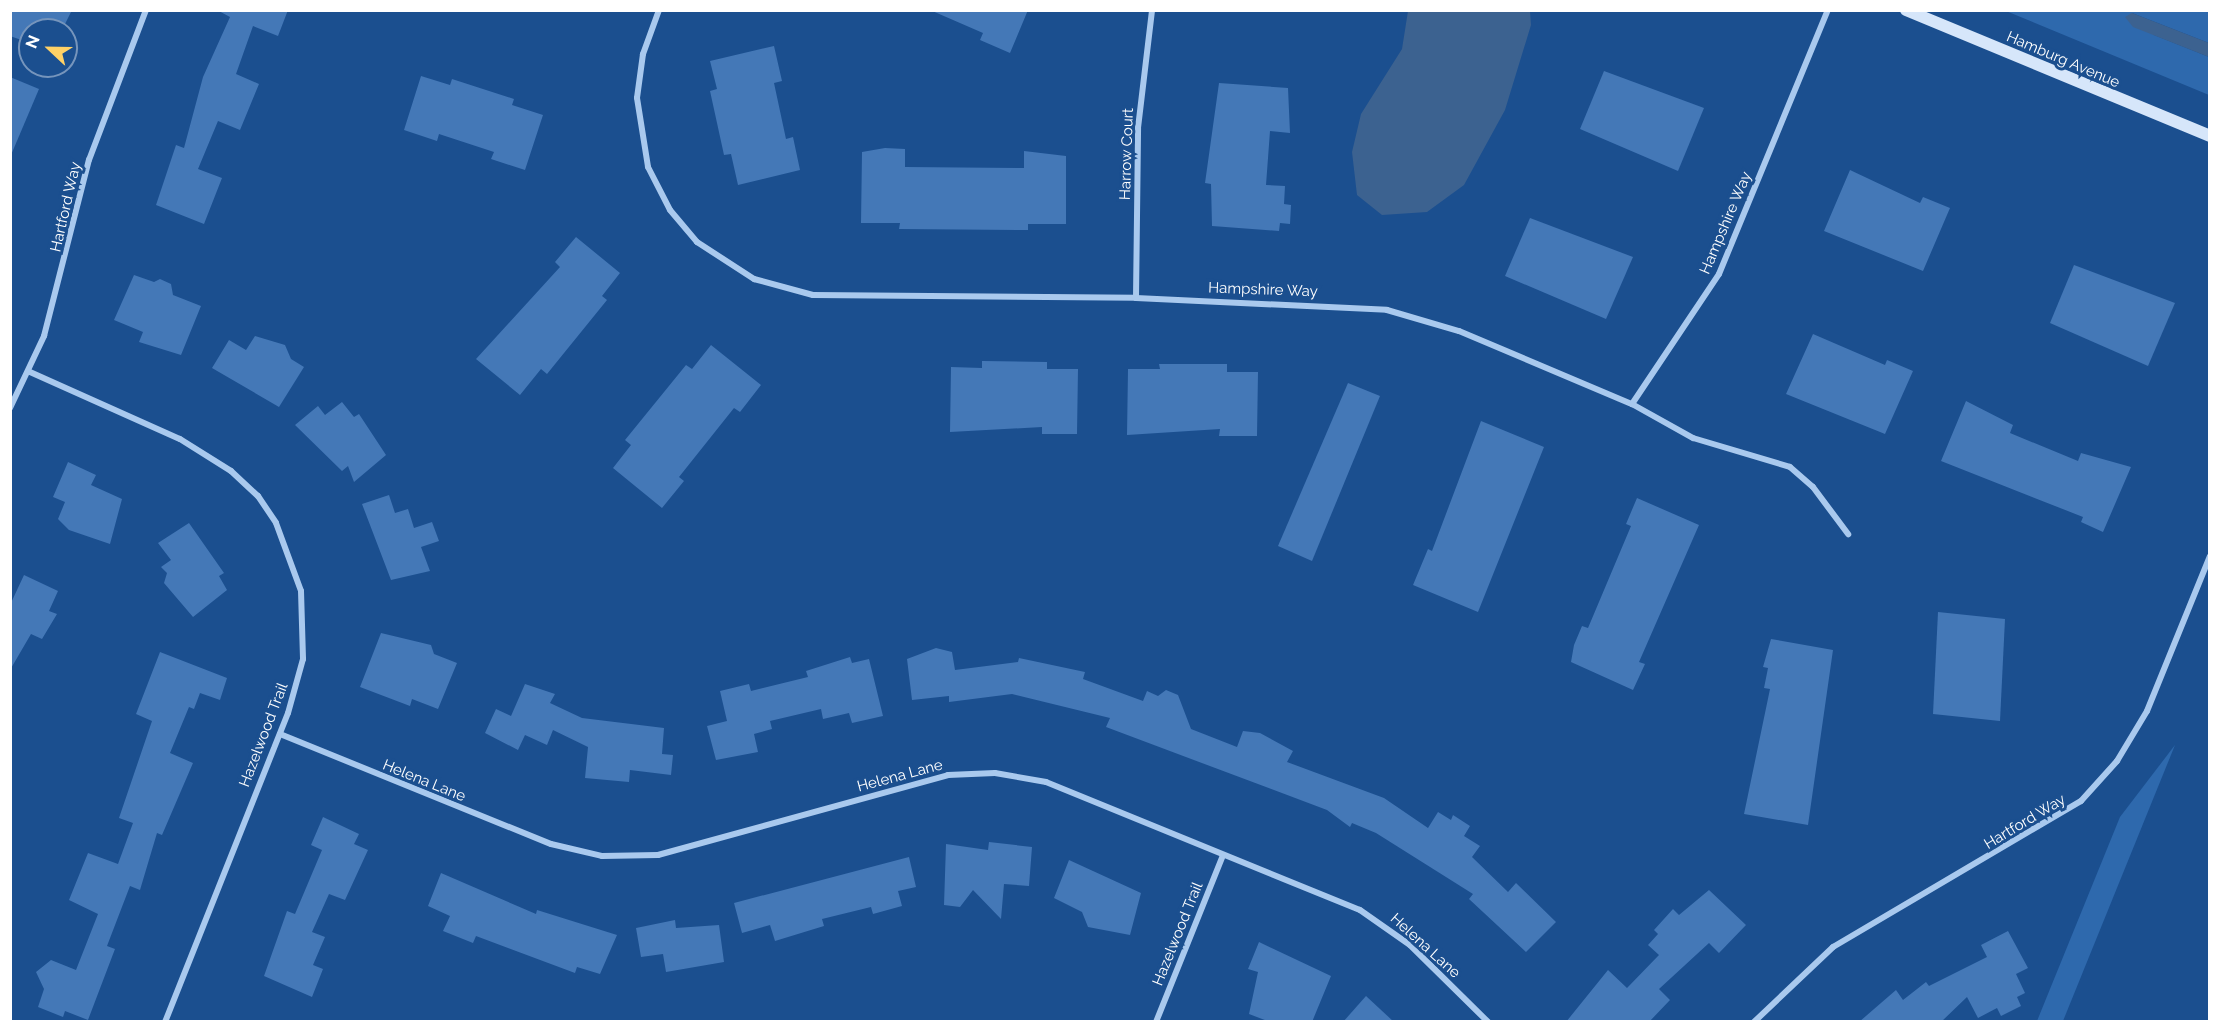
<!DOCTYPE html>
<html>
<head>
<meta charset="utf-8">
<style>
	body { margin:0 }
	#map { position:relative; width:2220px; height:1032px; overflow:hidden; background:#1b4f8f; font-family:Raleway,sans-serif }
	div>[style] { position:absolute }
	[style*='--x'] { left:calc(var(--x)*1px); top:calc(var(--y)*1px); width:calc(var(--w)*1px); rotate:calc(var(--a)*1deg) }
	.green>* { inset:0; background:#2e69ad }
	.water>* { inset:0; background:#3c6290 }
	.building>* { inset:0; background:#4478b7 }
	.street>* { height:6px; margin:-3px; padding:0 3px; transform-origin:3px; border-radius:3px; background:#a9c9ee }
	.secondary>* { height:12px; margin:-6px; padding:0 6px; transform-origin:6px; border-radius:6px; background:#d6e6fa }
	span { translate:-50% -50%; white-space:nowrap; text-align:center; line-height:1.15; -webkit-text-stroke:6px #1b4f8f; paint-order:stroke }
	.street-label { font-size:15px; color:#fff }
	.frame { position:absolute; inset:0; border:12px solid #fff; pointer-events:none }
	.north { position:absolute; left:18px; top:18px; width:60px; height:60px; box-sizing:border-box; background:#1b4f8f; border:2px solid #7695bc; border-radius:50%; rotate:292deg; font-size:16px; font-weight:700; line-height:24px; text-align:center; color:#fff }
	.north::after { content:''; display:block; margin:auto; width:21px; height:27px; background:#ffd166; clip-path:polygon(50% 0,100% 100%,50% 72%,0 100%) }
</style>
</head>
<body>
<div id="map">
	<div class="green">
		<div style="clip-path:polygon(2006px 11px,2209px 11px,2209px 43px,2132px 13px,2154px 35px,2209px 57px,2209px 95px)"></div>
		<div style="clip-path:polygon(2175px 745px,2063px 1021px,2037px 1021px,2120px 817px)"></div>
	</div>
	<div class="water">
		<div style="clip-path:polygon(1408px 11px,1530px 11px,1531px 25px,1505px 110px,1464px 185px,1427px 212px,1382px 215px,1357px 195px,1352px 152px,1361px 114px,1402px 49px)"></div>
		<div style="clip-path:polygon(2132px 13px,2209px 43px,2209px 57px,2133px 27px,2125px 17px)"></div>
	</div>
	<div class="building">
		<div style="clip-path:polygon(10px 10px,72px 10px,62px 30px,30px 30px,30px 43px,10px 36px)"></div>
		<div style="clip-path:polygon(217px 10px,288px 10px,278px 36px,253px 26px,236px 74px,259px 84px,240px 130px,218px 121px,198px 169px,222px 178px,204px 224px,156px 205px,176px 145px,184px 148px,203px 77px,230px 17px)"></div>
		<div style="clip-path:polygon(930px 10px,1028px 10px,1010px 53px,980px 40px,983px 33px)"></div>
		<div style="clip-path:polygon(774px 46px,782px 81px,774px 83px,786px 139px,793px 137px,800px 170px,738px 185px,731px 154px,724px 155px,710px 91px,717px 89px,710px 61px)"></div>
		<div style="clip-path:polygon(1604px 71px,1704px 108px,1678px 171px,1580px 129px)"></div>
		<div style="clip-path:polygon(421px 76px,450px 85px,452px 79px,514px 99px,512px 105px,543px 115px,525px 170px,491px 159px,494px 152px,439px 134px,437px 141px,404px 130px)"></div>
		<div style="clip-path:polygon(10px 77px,39px 89px,11px 155px,10px 155px)"></div>
		<div style="clip-path:polygon(1219px 83px,1288px 88px,1290px 133px,1270px 131px,1266px 185px,1285px 186px,1284px 204px,1291px 205px,1290px 224px,1280px 223px,1279px 231px,1212px 226px,1211px 184px,1205px 183px)"></div>
		<div style="clip-path:polygon(885px 148px,905px 149px,905px 167px,1024px 168px,1024px 151px,1066px 156px,1066px 224px,1028px 224px,1028px 230px,899px 229px,900px 223px,861px 223px,862px 152px)"></div>
		<div style="clip-path:polygon(1850px 170px,1920px 203px,1923px 197px,1950px 208px,1923px 271px,1824px 231px)"></div>
		<div style="clip-path:polygon(1530px 218px,1633px 257px,1606px 319px,1505px 276px)"></div>
		<div style="clip-path:polygon(576px 237px,620px 273px,602px 296px,607px 300px,547px 374px,541px 369px,520px 395px,476px 359px,560px 267px,555px 262px)"></div>
		<div style="clip-path:polygon(2074px 265px,2175px 303px,2148px 366px,2050px 323px)"></div>
		<div style="clip-path:polygon(134px 275px,154px 282px,160px 279px,171px 284px,173px 295px,201px 306px,181px 355px,139px 342px,143px 332px,114px 320px)"></div>
		<div style="clip-path:polygon(1813px 334px,1885px 365px,1887px 360px,1913px 371px,1885px 434px,1786px 394px)"></div>
		<div style="clip-path:polygon(255px 336px,285px 345px,291px 359px,304px 367px,279px 407px,212px 368px,229px 340px,246px 350px)"></div>
		<div style="clip-path:polygon(711px 345px,761px 385px,740px 412px,734px 408px,679px 477px,684px 481px,662px 508px,613px 468px,631px 445px,625px 440px,686px 365px,692px 369px)"></div>
		<div style="clip-path:polygon(982px 361px,1047px 362px,1047px 369px,1078px 369px,1077px 434px,1042px 434px,1042px 427px,950px 432px,951px 367px,982px 368px)"></div>
		<div style="clip-path:polygon(1159px 364px,1227px 364px,1227px 372px,1258px 372px,1257px 436px,1219px 436px,1220px 429px,1127px 435px,1128px 369px,1160px 369px)"></div>
		<div style="clip-path:polygon(1348px 383px,1380px 396px,1312px 561px,1278px 546px)"></div>
		<div style="clip-path:polygon(1966px 401px,2013px 425px,2010px 433px,2078px 461px,2081px 453px,2131px 467px,2103px 532px,2081px 522px,2083px 517px,1941px 461px)"></div>
		<div style="clip-path:polygon(342px 402px,354px 417px,359px 414px,386px 455px,354px 482px,348px 466px,342px 471px,295px 425px,318px 406px,325px 415px)"></div>
		<div style="clip-path:polygon(1481px 421px,1544px 447px,1478px 612px,1413px 585px,1428px 549px,1432px 551px)"></div>
		<div style="clip-path:polygon(68px 462px,96px 475px,91px 485px,122px 499px,110px 544px,69px 530px,58px 519px,65px 502px,53px 497px)"></div>
		<div style="clip-path:polygon(389px 495px,395px 513px,408px 509px,414px 528px,432px 522px,439px 541px,421px 547px,430px 571px,391px 580px,362px 504px)"></div>
		<div style="clip-path:polygon(1637px 498px,1699px 525px,1639px 662px,1645px 664px,1633px 690px,1571px 662px,1574px 645px,1582px 626px,1588px 628px,1631px 526px,1626px 524px)"></div>
		<div style="clip-path:polygon(189px 523px,224px 573px,219px 576px,227px 590px,193px 617px,164px 583px,167px 573px,161px 567px,171px 560px,158px 543px)"></div>
		<div style="clip-path:polygon(24px 575px,58px 591px,49px 611px,57px 614px,42px 639px,31px 634px,10px 670px,10px 605px)"></div>
		<div style="clip-path:polygon(1938px 612px,2005px 619px,2000px 721px,1933px 714px)"></div>
		<div style="clip-path:polygon(381px 633px,431px 645px,434px 654px,457px 663px,438px 709px,412px 699px,410px 706px,360px 687px)"></div>
		<div style="clip-path:polygon(1771px 639px,1833px 650px,1808px 825px,1744px 814px,1770px 689px,1764px 688px,1768px 668px,1763px 667px)"></div>
		<div style="clip-path:polygon(936px 648px,952px 652px,955px 670px,1018px 662px,1019px 658px,1085px 672px,1083px 679px,1143px 701px,1147px 691px,1158px 696px,1166px 690px,1178px 695px,1191px 729px,1237px 747px,1243px 731px,1260px 733px,1293px 751px,1287px 762px,1384px 798px,1428px 828px,1438px 812px,1451px 820px,1453px 815px,1470px 826px,1464px 836px,1480px 846px,1472px 857px,1508px 892px,1516px 883px,1556px 922px,1526px 952px,1469px 899px,1473px 894px,1376px 833px,1352px 823px,1350px 827px,1327px 810px,1106px 727px,1110px 718px,1012px 694px,949px 702px,949px 696px,912px 700px,907px 659px)"></div>
		<div style="clip-path:polygon(160px 652px,227px 678px,220px 700px,200px 693px,194px 709px,189px 707px,170px 753px,193px 763px,162px 835px,157px 833px,140px 890px,130px 886px,107px 946px,115px 949px,88px 1020px,65px 1011px,63px 1017px,38px 1007px,44px 989px,36px 972px,51px 960px,76px 970px,98px 914px,69px 900px,88px 853px,118px 864px,133px 823px,119px 818px,152px 721px,136px 714px)"></div>
		<div style="clip-path:polygon(850px 657px,852px 663px,869px 659px,883px 716px,852px 723px,849px 713px,823px 719px,821px 709px,770px 721px,772px 729px,754px 734px,758px 752px,716px 760px,707px 726px,727px 721px,720px 691px,749px 684px,751px 691px,808px 677px,806px 671px)"></div>
		<div style="clip-path:polygon(525px 684px,555px 694px,550px 703px,582px 718px,664px 728px,662px 754px,673px 755px,671px 775px,630px 770px,629px 782px,585px 778px,588px 747px,553px 730px,547px 745px,525px 735px,518px 750px,485px 733px,496px 709px,511px 716px)"></div>
		<div style="clip-path:polygon(323px 817px,359px 834px,354px 844px,368px 850px,345px 900px,329px 894px,312px 932px,325px 937px,313px 965px,323px 969px,312px 997px,264px 976px,287px 911px,295px 914px,322px 850px,311px 845px)"></div>
		<div style="clip-path:polygon(989px 842px,1032px 847px,1029px 886px,1004px 884px,1001px 919px,973px 890px,960px 907px,944px 905px,946px 844px,988px 850px)"></div>
		<div style="clip-path:polygon(909px 857px,916px 887px,898px 891px,902px 906px,873px 914px,871px 907px,822px 919px,824px 926px,775px 941px,770px 925px,742px 933px,734px 903px)"></div>
		<div style="clip-path:polygon(1069px 860px,1141px 893px,1130px 935px,1088px 927px,1082px 912px,1054px 898px)"></div>
		<div style="clip-path:polygon(441px 873px,536px 914px,537px 910px,617px 935px,600px 974px,577px 967px,575px 973px,476px 936px,473px 943px,443px 931px,450px 916px,428px 906px)"></div>
		<div style="clip-path:polygon(1709px 890px,1746px 925px,1719px 953px,1709px 943px,1659px 989px,1670px 1000px,1649px 1022px,1566px 1022px,1608px 970px,1627px 988px,1659px 955px,1648px 945px,1658px 934px,1654px 930px,1673px 909px,1679px 915px)"></div>
		<div style="clip-path:polygon(675px 920px,676px 928px,719px 925px,724px 962px,666px 972px,663px 954px,641px 957px,636px 928px)"></div>
		<div style="clip-path:polygon(2008px 931px,2028px 968px,2016px 974px,2025px 993px,2017px 997px,2021px 1006px,2001px 1016px,1997px 1008px,1978px 1018px,1967px 997px,1941px 1022px,1859px 1022px,1896px 990px,1903px 1000px,1926px 982px,1929px 986px,1987px 957px,1981px 945px)"></div>
		<div style="clip-path:polygon(1259px 942px,1331px 976px,1312px 1022px,1270px 1022px,1249px 1014px,1258px 972px,1248px 969px)"></div>
		<div style="clip-path:polygon(1366px 996px,1394px 1022px,1343px 1022px)"></div>
	</div>
	<div class="street">
		<div style="--x:659;--y:10;--w:47;--a:110"></div>
		<div style="--x:643;--y:54;--w:44;--a:97.8"></div>
		<div style="--x:637;--y:98;--w:70;--a:80.9"></div>
		<div style="--x:648;--y:167;--w:48;--a:62.9"></div>
		<div style="--x:670;--y:210;--w:42;--a:49.8"></div>
		<div style="--x:697;--y:242;--w:68;--a:33"></div>
		<div style="--x:754;--y:279;--w:61;--a:15.2"></div>
		<div style="--x:813;--y:295;--w:323;--a:0.5"></div>
		<div style="--x:1136;--y:298;--w:251;--a:2.7"></div>
		<div style="--x:1387;--y:310;--w:75;--a:16.3"></div>
		<div style="--x:1459;--y:331;--w:188;--a:22.9"></div>
		<div style="--x:1632;--y:404;--w:156;--a:-56.2"></div>
		<div style="--x:1719;--y:274;--w:286;--a:-67.6"></div>
		<div style="--x:1136;--y:298;--w:170;--a:-89.3"></div>
		<div style="--x:1138;--y:128;--w:119;--a:-83.2"></div>
		<div style="--x:30;--y:372;--w:164;--a:24.1"></div>
		<div style="--x:180;--y:439;--w:60;--a:32.1"></div>
		<div style="--x:231;--y:471;--w:37;--a:43"></div>
		<div style="--x:258;--y:496;--w:32;--a:56"></div>
		<div style="--x:276;--y:523;--w:72;--a:69.8"></div>
		<div style="--x:301;--y:591;--w:68;--a:88.3"></div>
		<div style="--x:303;--y:659;--w:56;--a:105.5"></div>
		<div style="--x:288;--y:713;--w:333;--a:111.7"></div>
		<div style="--x:1632;--y:404;--w:70;--a:29.1"></div>
		<div style="--x:1693;--y:438;--w:101;--a:16.6"></div>
		<div style="--x:1790;--y:467;--w:30;--a:41"></div>
		<div style="--x:1813;--y:487;--w:59;--a:53.3"></div>
		<div style="--x:10;--y:408;--w:80;--a:-64.7"></div>
		<div style="--x:44;--y:336;--w:182;--a:-75.7"></div>
		<div style="--x:89;--y:160;--w:160;--a:-69.2"></div>
		<div style="--x:280;--y:734;--w:292;--a:22.1"></div>
		<div style="--x:551;--y:844;--w:52;--a:13.2"></div>
		<div style="--x:602;--y:856;--w:56;--a:-1"></div>
		<div style="--x:658;--y:855;--w:301;--a:-15.4"></div>
		<div style="--x:948;--y:775;--w:47;--a:-2.4"></div>
		<div style="--x:995;--y:773;--w:52;--a:10"></div>
		<div style="--x:1046;--y:782;--w:339;--a:22.2"></div>
		<div style="--x:1360;--y:910;--w:61;--a:35"></div>
		<div style="--x:1410;--y:945;--w:110;--a:44.6"></div>
		<div style="--x:1156;--y:1022;--w:180;--a:-68.1"></div>
		<div style="--x:1754;--y:1022;--w:109;--a:-43.5"></div>
		<div style="--x:1833;--y:947;--w:288;--a:-30.5"></div>
		<div style="--x:2081;--y:801;--w:54;--a:-48"></div>
		<div style="--x:2117;--y:761;--w:58;--a:-59"></div>
		<div style="--x:2147;--y:711;--w:167;--a:-67.9"></div>
	</div>
	<div class="secondary">
		<div style="--x:1906;--y:10;--w:329;--a:22.5"></div>
	</div>
	<div class="street-label">
		<span style="left:2063px;top:60px;rotate:23deg">Hamburg Avenue</span>
		<span style="left:1127px;top:154px;rotate:-88deg">Harrow Court</span>
		<span style="left:66px;top:207px;rotate:-77deg">Hartford Way</span>
		<span style="left:1726px;top:223px;rotate:-67deg">Hampshire Way</span>
		<span style="left:1263px;top:290px;rotate:2deg">Hampshire Way</span>
		<span style="left:264px;top:735px;rotate:-69deg">Hazelwood Trail</span>
		<span style="left:900px;top:776px;rotate:-15deg">Helena Lane</span>
		<span style="left:424px;top:781px;rotate:22deg">Helena Lane</span>
		<span style="left:2025px;top:822px;rotate:-31deg">Hartford Way</span>
		<span style="left:1178px;top:934px;rotate:-68deg">Hazelwood Trail</span>
		<span style="left:1425px;top:946px;rotate:42deg">Helena Lane</span>
	</div>
	<div class="frame"></div>
	<div class="north">N</div>
</div>
</body>
</html>
